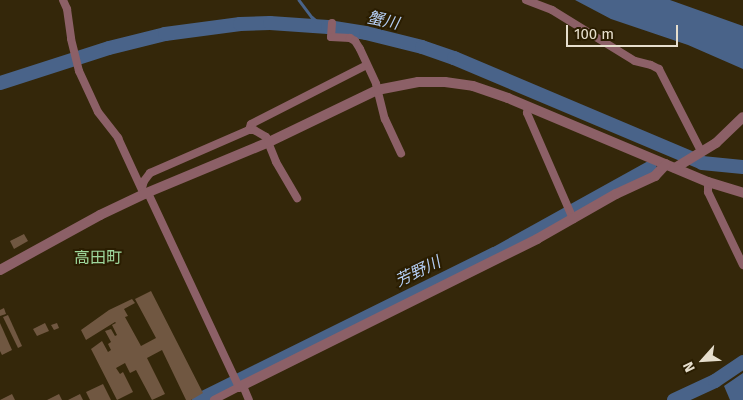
<!DOCTYPE html>
<html>
<head>
<meta charset="utf-8">
<style>
	body { margin:0 }
	#map { position:relative; width:743px; height:400px; overflow:hidden; background:#34270a; font-family:"Fira Sans","Noto Sans JP",sans-serif }
	div>[style] { position:absolute }
	[style*='--x'] { left:calc(var(--x)*1px); top:calc(var(--y)*1px); width:calc(var(--w)*1px); rotate:calc(var(--a)*1deg) }
	.water>* { inset:0; background:#496389 }
	.stream>* { height:2.5px; margin:-1.25px; padding:0 1.25px; transform-origin:1.25px; border-radius:1.25px; background:#496389 }
	.river>* { height:14px; margin:-7px; padding:0 7px; transform-origin:7px; border-radius:7px; background:#496389 }
	.building>* { inset:0; background:#705741 }
	.minor>* { height:8px; margin:-4px; padding:0 4px; transform-origin:4px; border-radius:4px; background:#8c6067 }
	.tertiary>* { height:10px; margin:-5px; padding:0 5px; transform-origin:5px; border-radius:5px; background:#8c6067 }
	span { translate:-50% -50%; white-space:nowrap; text-align:center; line-height:1.15; -webkit-text-stroke:4px #2a1d01; paint-order:stroke }
	.water-label { font-size:16px; color:#b5cef4; font-style:italic }
	.neighbourhood-label { font-size:16px; color:#9ed79c }
	.north { position:absolute; left:678px; top:335px; width:50px; height:50px; -webkit-text-stroke:4px #2a1d01; paint-order:stroke; rotate:244deg; font-size:14px; font-weight:700; line-height:20px; text-align:center; color:#e6decd }
	.north::after { content:''; display:block; margin:auto; width:18px; height:22px; background:#e6decd; clip-path:polygon(50% 0,100% 100%,50% 72%,0 100%) }
	.scale { position:absolute; left:566px; top:25px; width:112px; height:22px; box-sizing:border-box; border:2px solid #e6decd; border-top:0; padding-left:6px; font-size:15px; line-height:18px; white-space:nowrap; color:#e6decd; -webkit-text-stroke:4px #2a1d01; paint-order:stroke }
</style>
</head>
<body>
<div id="map">
	<div class="water">
		<div style="clip-path:polygon(575px 0,670px 0,743px 26px,743px 69px,688px 45px,611px 19px)"></div>
		<div style="clip-path:polygon(743px 373px,743px 400px,730px 400px,724px 386px)"></div>
	</div>
	<div class="stream">
		<div style="--x:299;--y:0;--w:21;--a:53"></div>
		<div style="--x:312;--y:17;--w:16;--a:40"></div>
	</div>
	<div class="river">
		<div style="--x:0;--y:83;--w:114;--a:-17.8"></div>
		<div style="--x:109;--y:48;--w:58;--a:-14"></div>
		<div style="--x:165;--y:34;--w:76;--a:-7.6"></div>
		<div style="--x:240;--y:24;--w:30;--a:-2"></div>
		<div style="--x:270;--y:23;--w:58;--a:3.9"></div>
		<div style="--x:328;--y:27;--w:38;--a:9"></div>
		<div style="--x:366;--y:33;--w:58;--a:14"></div>
		<div style="--x:422;--y:47;--w:34;--a:19"></div>
		<div style="--x:454;--y:58;--w:269;--a:22.9"></div>
		<div style="--x:702;--y:163;--w:41;--a:5.6"></div>
		<div style="--x:199;--y:400;--w:330;--a:-26.3"></div>
		<div style="--x:495;--y:254;--w:177;--a:-29"></div>
		<div style="--x:674;--y:400;--w:45;--a:-24.9"></div>
		<div style="--x:715;--y:381;--w:34;--a:-34"></div>
	</div>
	<div class="building">
		<div style="clip-path:polygon(24px 234px,28px 241px,14px 249px,10px 241px)"></div>
		<div style="clip-path:polygon(151px 291px,203px 393px,191px 400px,186px 400px,162px 350px,147px 358px,165px 394px,152px 400px,136px 370px,130px 373px,125px 363px,116px 368px,120px 374px,123px 372px,133px 392px,117px 400px,91px 349px,102px 341px,108px 352px,111px 350px,108px 344px,111px 342px,105px 331px,111px 329px,115px 336px,117px 335px,112px 325px,116px 323px,115px 322px,86px 340px,81px 330px,109px 310px,132px 299px,135px 303px,124px 309px,128px 316px,125px 317px,141px 346px,156px 338px,135px 299px)"></div>
		<div style="clip-path:polygon(4px 308px,6px 314px,0 316px,0 310px)"></div>
		<div style="clip-path:polygon(8px 315px,22px 346px,18px 348px,3px 317px)"></div>
		<div style="clip-path:polygon(0 323px,12px 350px,2px 355px,0 351px)"></div>
		<div style="clip-path:polygon(45px 323px,49px 331px,37px 336px,33px 329px)"></div>
		<div style="clip-path:polygon(57px 323px,59px 328px,54px 330px,51px 325px)"></div>
		<div style="clip-path:polygon(103px 384px,111px 400px,90px 400px,86px 392px)"></div>
		<div style="clip-path:polygon(12px 394px,15px 400px,0 400px)"></div>
		<div style="clip-path:polygon(59px 394px,62px 400px,47px 400px)"></div>
		<div style="clip-path:polygon(80px 394px,83px 400px,68px 400px)"></div>
	</div>
	<div class="minor">
		<div style="--x:63;--y:0;--w:10;--a:66"></div>
		<div style="--x:67;--y:9;--w:30;--a:82"></div>
		<div style="--x:71;--y:39;--w:33;--a:76"></div>
		<div style="--x:79;--y:71;--w:45;--a:65.1"></div>
		<div style="--x:98;--y:112;--w:33;--a:52"></div>
		<div style="--x:118;--y:138;--w:57;--a:65.2"></div>
		<div style="--x:526;--y:0;--w:28;--a:21"></div>
		<div style="--x:552;--y:10;--w:97;--a:31.6"></div>
		<div style="--x:635;--y:61;--w:16;--a:14"></div>
		<div style="--x:651;--y:65;--w:9;--a:27"></div>
		<div style="--x:659;--y:69;--w:92;--a:62.9"></div>
		<div style="--x:332;--y:23;--w:14;--a:94"></div>
		<div style="--x:331;--y:37;--w:19;--a:3"></div>
		<div style="--x:350;--y:38;--w:6;--a:31"></div>
		<div style="--x:355;--y:41;--w:9;--a:58"></div>
		<div style="--x:360;--y:49;--w:38;--a:65"></div>
		<div style="--x:376;--y:84;--w:36;--a:76"></div>
		<div style="--x:385;--y:119;--w:38;--a:65"></div>
		<div style="--x:528;--y:107;--w:6;--a:99"></div>
		<div style="--x:527;--y:113;--w:116;--a:66.5"></div>
		<div style="--x:249;--y:130;--w:6;--a:-72"></div>
		<div style="--x:251;--y:124;--w:130;--a:-27"></div>
		<div style="--x:708;--y:182;--w:10;--a:90"></div>
		<div style="--x:708;--y:192;--w:81;--a:64.4"></div>
		<div style="--x:142;--y:188;--w:7;--a:-74"></div>
		<div style="--x:144;--y:181;--w:10;--a:-53"></div>
		<div style="--x:150;--y:173;--w:108;--a:-23.5"></div>
		<div style="--x:249;--y:130;--w:5;--a:0"></div>
		<div style="--x:254;--y:130;--w:14;--a:30"></div>
		<div style="--x:266;--y:137;--w:27;--a:68"></div>
		<div style="--x:276;--y:162;--w:42;--a:59.7"></div>
		<div style="--x:148;--y:193;--w:214;--a:64.9"></div>
		<div style="--x:239;--y:387;--w:28;--a:153"></div>
		<div style="--x:243;--y:386;--w:15;--a:67"></div>
	</div>
	<div class="tertiary">
		<div style="--x:675;--y:168;--w:48;--a:-31.4"></div>
		<div style="--x:716;--y:143;--w:37;--a:-44"></div>
		<div style="--x:0;--y:270;--w:114;--a:-28.8"></div>
		<div style="--x:100;--y:215;--w:49;--a:-25.5"></div>
		<div style="--x:144;--y:194;--w:135;--a:-22.6"></div>
		<div style="--x:269;--y:142;--w:120;--a:-25.7"></div>
		<div style="--x:377;--y:90;--w:42;--a:-11"></div>
		<div style="--x:418;--y:82;--w:27;--a:0"></div>
		<div style="--x:445;--y:82;--w:28;--a:8"></div>
		<div style="--x:473;--y:86;--w:37;--a:19"></div>
		<div style="--x:508;--y:98;--w:217;--a:22.8"></div>
		<div style="--x:708;--y:182;--w:37;--a:17"></div>
		<div style="--x:239;--y:387;--w:333;--a:-26.4"></div>
		<div style="--x:537;--y:239;--w:91;--a:-29.7"></div>
		<div style="--x:616;--y:194;--w:43;--a:-24.8"></div>
		<div style="--x:655;--y:176;--w:16;--a:-47"></div>
	</div>
	<div class="water-label">
		<span style="left:383px;top:21px;rotate:12deg">蟹川</span>
		<span style="left:418px;top:272px;rotate:-26deg">芳野川</span>
	</div>
	<div class="neighbourhood-label">
		<span style="left:98px;top:258px">高田町</span>
	</div>
	<div class="north">N</div>
	<div class="scale">100 m</div>
</div>
</body>
</html>
